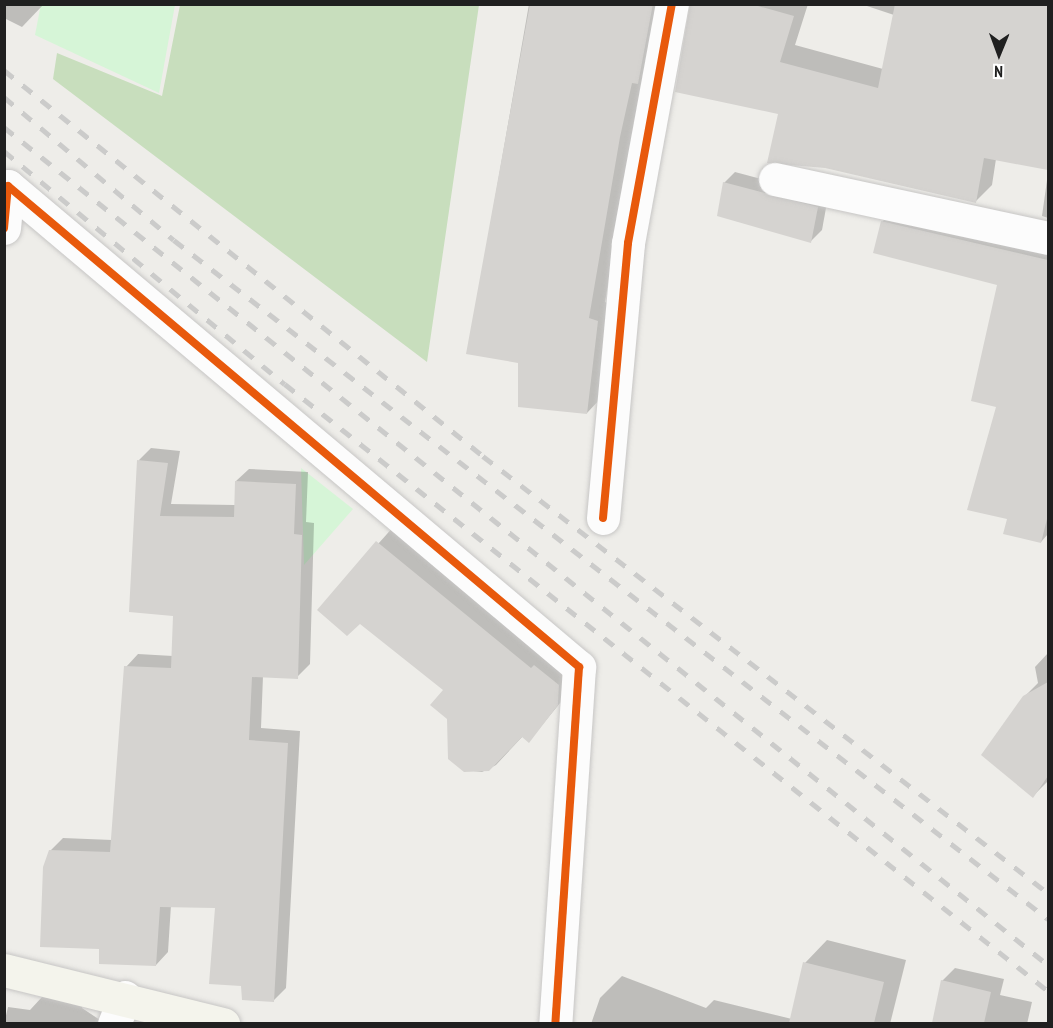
<!DOCTYPE html>
<html>
<head>
<meta charset="utf-8">
<style>
	body { margin:0 }
	#map { position:relative; width:1053px; height:1028px; overflow:hidden; background:#eeede9; font-family:"PT Sans Narrow",sans-serif }
	div>[style] { position:absolute }
	[style*='--x'] { left:calc(var(--x)*1px); top:calc(var(--y)*1px); width:calc(var(--w)*1px); rotate:calc(var(--a)*1deg) }
	.forest>* { inset:0; background:#c8debd }
	.park>* { inset:0; background:#d6f5d7 }
	.shadow>* { inset:0; background:#0003 }
	.building>* { inset:0; background:#d5d3d0 }
	.roads { filter:drop-shadow(0 0 2px #c7c6c5) drop-shadow(0 0 2px #c7c6c5) }
	.street>* { height:33px; margin:-16.5px; padding:0 16.5px; transform-origin:16.5px; border-radius:16.5px; background:#fcfcfc }
	.secondary>* { height:33px; margin:-16.5px; padding:0 16.5px; transform-origin:16.5px; border-radius:16.5px; background:#f4f4ec }
	.rail>* { height:4.5px; margin-top:-2.25px; transform-origin:0; background:repeating-linear-gradient(90deg,#cbcbca 0 12px,transparent 0 24px) }
	.cycleway>* { height:8px; margin:-4px; padding:0 4px; transform-origin:4px; border-radius:4px; background:#e8590c }
	span { translate:-50% -50%; white-space:nowrap; text-align:center; line-height:1.15; -webkit-text-stroke:6px #fff; paint-order:stroke }
	.frame { position:absolute; inset:0; border:6px solid #202020; pointer-events:none }
	.north { position:absolute; left:969px; top:24px; width:60px; height:60px; -webkit-text-stroke:4px #fff; paint-order:stroke; rotate:181deg; font-size:16px; font-weight:700; line-height:24px; text-align:center; color:#202020 }
	.north::after { content:''; display:block; margin:auto; width:21px; height:27px; background:#202020; clip-path:polygon(50% 0,100% 100%,50% 72%,0 100%) }
</style>
</head>
<body>
<div id="map">
	<div class="forest">
		<div style="clip-path:polygon(180px 5px,479px 5px,427px 362px,53px 79px,57px 53px,162px 96px)"></div>
	</div>
	<div class="park">
		<div style="clip-path:polygon(41px 4px,175px 5px,159px 93px,35px 35px)"></div>
		<div style="clip-path:polygon(301px 468px,353px 509px,304px 565px)"></div>
	</div>
	<div class="shadow">
		<div style="clip-path:polygon(4px 4px,44px 4px,22px 27px,4px 18px)"></div>
		<div style="clip-path:polygon(529px 4px,665px 4px,636px 119px,605px 302px,613px 305px,603px 396px,587px 413px,520px 362px,468px 353px)"></div>
		<div style="clip-path:polygon(692px 4px,808px 4px,795px 45px,883px 69px,894px 15px,861px 4px,1048px 4px,1048px 169px,996px 159px,992px 185px,975px 202px,780px 113px)"></div>
		<div style="clip-path:polygon(735px 172px,828px 197px,822px 230px,811px 241px,724px 183px)"></div>
		<div style="clip-path:polygon(1048px 173px,1048px 218px,1042px 216px)"></div>
		<div style="clip-path:polygon(899px 205px,1048px 240px,1048px 534px,1041px 542px,1008px 518px,998px 406px,998px 284px,882px 222px)"></div>
		<div style="clip-path:polygon(151px 448px,180px 451px,171px 504px,235px 505px,236px 481px,249px 469px,308px 472px,306px 522px,314px 523px,310px 664px,297px 677px,263px 676px,261px 728px,300px 731px,286px 988px,273px 1001px,242px 985px,217px 906px,171px 905px,168px 952px,156px 965px,101px 947px,50px 851px,63px 838px,112px 840px,126px 667px,138px 654px,173px 656px,175px 614px,139px 460px)"></div>
		<div style="clip-path:polygon(395px 525px,549px 652px,574px 686px,529px 741px,523px 736px,496px 765px,482px 772px,465px 770px,445px 690px,360px 622px,319px 610px)"></div>
		<div style="clip-path:polygon(1048px 653px,1048px 781px,1033px 796px,1024px 697px,1038px 683px,1035px 667px)"></div>
		<div style="clip-path:polygon(827px 940px,906px 960px,890px 1024px,591px 1024px,600px 998px,622px 976px,706px 1008px,714px 1000px,792px 1019px,805px 963px)"></div>
		<div style="clip-path:polygon(955px 968px,1004px 979px,1000px 995px,1032px 1002px,1027px 1024px,941px 1024px,942px 981px)"></div>
		<div style="clip-path:polygon(42px 997px,83px 1003px,82px 1008px,106px 1024px,4px 1024px,8px 1007px,30px 1010px)"></div>
	</div>
	<div class="building">
		<div style="clip-path:polygon(530px 4px,653px 4px,638px 84px,632px 83px,620px 137px,589px 318px,598px 321px,587px 414px,518px 407px,518px 363px,466px 354px)"></div>
		<div style="clip-path:polygon(690px 4px,751px 4px,794px 16px,780px 62px,878px 88px,895px 4px,1048px 4px,1048px 170px,984px 158px,976px 203px,825px 168px,767px 163px,778px 114px,675px 92px)"></div>
		<div style="clip-path:polygon(723px 182px,818px 207px,811px 243px,717px 216px)"></div>
		<div style="clip-path:polygon(881px 221px,1048px 260px,1048px 515px,1041px 543px,1003px 534px,1007px 519px,967px 510px,996px 407px,971px 401px,997px 285px,873px 253px)"></div>
		<div style="clip-path:polygon(137px 460px,168px 463px,160px 516px,234px 517px,235px 481px,296px 484px,294px 534px,302px 535px,298px 679px,252px 677px,249px 740px,288px 743px,274px 1002px,242px 1000px,241px 986px,209px 984px,215px 908px,160px 907px,156px 966px,99px 964px,99px 949px,40px 947px,43px 867px,49px 850px,110px 852px,124px 666px,171px 668px,173px 616px,129px 612px)"></div>
		<div style="clip-path:polygon(376px 541px,531px 668px,534px 665px,559px 685px,558px 705px,529px 743px,522px 737px,489px 771px,464px 772px,448px 759px,447px 719px,430px 705px,443px 690px,360px 624px,347px 636px,317px 610px)"></div>
		<div style="clip-path:polygon(1048px 682px,1048px 776px,1033px 798px,981px 755px,1023px 696px)"></div>
		<div style="clip-path:polygon(803px 962px,884px 982px,874px 1023px,789px 1023px)"></div>
		<div style="clip-path:polygon(941px 980px,991px 992px,984px 1023px,932px 1023px)"></div>
	</div>
	<div class="roads">
		<div class="street">
			<div style="--x:775;--y:179;--w:279;--a:12.2"></div>
			<div style="--x:4;--y:228;--w:42;--a:-84.6"></div>
			<div style="--x:8;--y:186;--w:747;--a:40.11"></div>
			<div style="--x:579;--y:667;--w:358;--a:93.8"></div>
			<div style="--x:603;--y:518;--w:276;--a:-84.8"></div>
			<div style="--x:628;--y:243;--w:243;--a:-79.6"></div>
			<div style="--x:114;--y:1024;--w:29;--a:-68"></div>
		</div>
		<div class="secondary">
			<div style="--x:4;--y:970;--w:226;--a:13.9"></div>
		</div>
	</div>
	<div class="rail">
		<div style="--x:4;--y:70;--w:615;--a:38.86"></div>
		<div style="--x:483;--y:456;--w:714;--a:37.72"></div>
		<div style="--x:4;--y:97;--w:222;--a:40.1"></div>
		<div style="--x:174;--y:240;--w:1107;--a:37.84"></div>
		<div style="--x:4;--y:127;--w:1339;--a:38.75"></div>
		<div style="--x:4;--y:151;--w:365;--a:39.7"></div>
		<div style="--x:285;--y:384;--w:975;--a:38.5"></div>
	</div>
	<div class="cycleway">
		<div style="--x:4;--y:228;--w:42;--a:-84.6"></div>
		<div style="--x:8;--y:186;--w:747;--a:40.11"></div>
		<div style="--x:579;--y:667;--w:358;--a:93.8"></div>
		<div style="--x:603;--y:518;--w:276;--a:-84.8"></div>
		<div style="--x:628;--y:243;--w:243;--a:-79.6"></div>
	</div>
	<div class="frame"></div>
	<div class="north">N</div>
</div>
</body>
</html>
